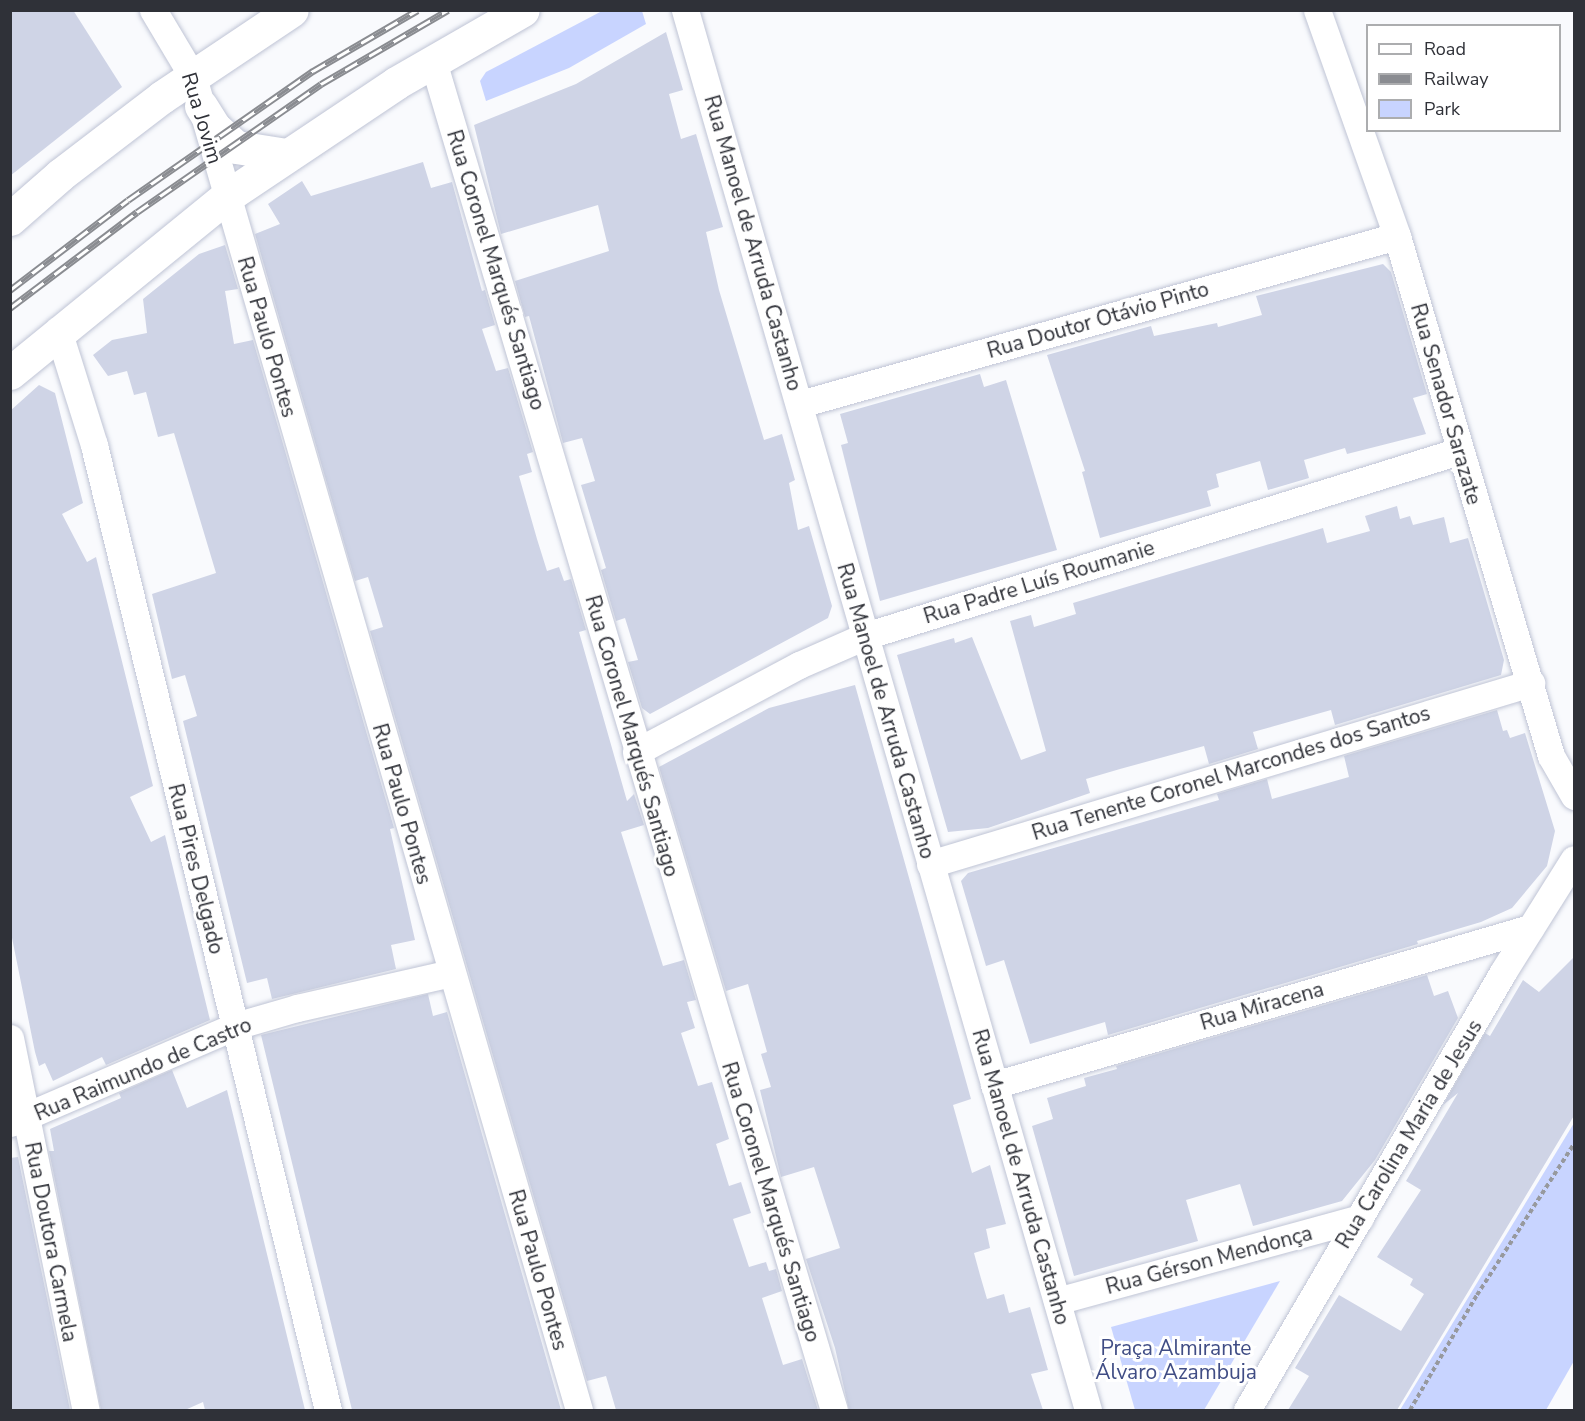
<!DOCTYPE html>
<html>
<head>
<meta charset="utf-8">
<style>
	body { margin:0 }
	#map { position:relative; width:1585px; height:1421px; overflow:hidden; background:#f9fafd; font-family:"Nunito Sans",sans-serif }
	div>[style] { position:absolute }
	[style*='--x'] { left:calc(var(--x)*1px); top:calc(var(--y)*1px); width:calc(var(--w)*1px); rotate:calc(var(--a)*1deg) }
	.green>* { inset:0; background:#c8d4ff }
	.building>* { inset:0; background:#cfd4e6 }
	.path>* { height:4px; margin-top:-2px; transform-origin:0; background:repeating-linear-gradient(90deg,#97999e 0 4.5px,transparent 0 7.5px) }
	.roads { filter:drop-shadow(0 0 2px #bfc4d5) drop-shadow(0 0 2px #bfc4d5) }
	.minor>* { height:27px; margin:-13.5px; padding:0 13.5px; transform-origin:13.5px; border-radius:13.5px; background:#fff }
	.primary>* { height:33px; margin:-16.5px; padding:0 16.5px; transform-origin:16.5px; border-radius:16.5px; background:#fff }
	.rail>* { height:7px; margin-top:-3.5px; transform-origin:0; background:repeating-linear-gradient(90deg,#fff 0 14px,#8a8c91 0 28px); box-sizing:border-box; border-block:2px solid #8a8c91 }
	span { translate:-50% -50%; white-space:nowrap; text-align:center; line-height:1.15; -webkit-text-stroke:6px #fff; paint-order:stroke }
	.street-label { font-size:21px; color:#2f3138 }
	.park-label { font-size:21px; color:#404d85 }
	.frame { position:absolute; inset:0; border:12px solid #2f3138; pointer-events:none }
	.legend { position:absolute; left:1366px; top:24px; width:195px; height:108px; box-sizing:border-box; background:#fff; border:2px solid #acadaf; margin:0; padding:8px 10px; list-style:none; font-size:18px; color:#2f3138 }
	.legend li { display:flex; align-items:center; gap:12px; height:30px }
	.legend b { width:30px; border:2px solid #acadaf }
</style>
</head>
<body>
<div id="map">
	<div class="green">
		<div style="clip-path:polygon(602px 11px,642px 11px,646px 24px,569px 68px,486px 101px,480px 81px,486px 72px)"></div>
		<div style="clip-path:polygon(1574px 1123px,1574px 1361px,1546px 1410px,1400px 1410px)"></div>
		<div style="clip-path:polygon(1280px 1281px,1204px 1410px,1135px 1410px,1111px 1327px)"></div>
	</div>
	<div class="building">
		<div style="clip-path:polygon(10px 10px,73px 10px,122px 87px,10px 176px)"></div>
		<div style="clip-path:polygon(666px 32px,683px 90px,669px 94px,681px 139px,696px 134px,723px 227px,706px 232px,719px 290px,764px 440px,782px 434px,795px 480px,789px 483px,798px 530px,809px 526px,832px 606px,828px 618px,650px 714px,642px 708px,628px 662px,638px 660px,625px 618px,616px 621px,601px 570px,606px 568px,581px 485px,595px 481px,582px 438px,563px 443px,529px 316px,525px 317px,515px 281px,609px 251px,598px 205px,501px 234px,474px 125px,576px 84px)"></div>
		<div style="clip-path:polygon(423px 162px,431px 188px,452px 182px,482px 291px,485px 290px,495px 325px,482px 329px,496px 371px,508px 368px,533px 452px,527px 454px,532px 472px,519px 476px,537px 539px,547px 571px,559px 567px,564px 581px,571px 579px,586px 630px,579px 632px,627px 801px,634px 794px,644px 825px,621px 832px,663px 966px,684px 960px,696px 1000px,687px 1002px,695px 1028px,681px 1033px,698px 1086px,712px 1082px,729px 1139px,716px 1144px,729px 1186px,741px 1182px,751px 1213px,733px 1219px,749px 1267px,766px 1262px,769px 1271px,776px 1269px,782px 1291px,762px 1298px,768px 1317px,783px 1365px,802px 1359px,818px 1410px,616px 1410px,606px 1376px,587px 1381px,370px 631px,383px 627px,368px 577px,355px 581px,255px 234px,280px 224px,268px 204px,302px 181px,311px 196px)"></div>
		<div style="clip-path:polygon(225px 245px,238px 289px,225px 291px,234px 344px,253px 340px,394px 828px,390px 829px,415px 940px,391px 945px,396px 969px,272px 999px,267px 978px,247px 983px,183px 721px,197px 716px,185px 675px,172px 679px,152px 594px,216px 573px,174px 433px,158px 437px,146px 392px,134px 395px,127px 371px,108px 376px,93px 355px,112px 340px,147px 333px,143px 299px,199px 254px)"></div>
		<div style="clip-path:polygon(1383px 264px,1391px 272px,1427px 394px,1413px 398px,1426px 434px,1347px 454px,1345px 448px,1304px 460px,1309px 478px,1268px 490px,1260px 461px,1216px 474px,1219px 487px,1207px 491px,1211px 506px,1100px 538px,1082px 472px,1085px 471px,1047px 355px,1151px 326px,1154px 336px,1217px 323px,1218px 327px,1262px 315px,1256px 296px)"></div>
		<div style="clip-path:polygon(980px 374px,984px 387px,1006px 380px,1057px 550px,880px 601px,841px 445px,848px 443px,840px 414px)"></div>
		<div style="clip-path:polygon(39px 385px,55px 393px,83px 503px,62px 514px,87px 562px,96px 557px,153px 786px,130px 797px,151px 842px,165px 835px,210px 1020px,106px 1065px,102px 1057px,53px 1081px,45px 1063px,39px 1066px,35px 1052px,10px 928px,10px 411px)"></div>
		<div style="clip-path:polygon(1397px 506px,1400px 519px,1410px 516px,1413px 525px,1444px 517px,1450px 543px,1468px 538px,1504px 660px,1501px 675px,1335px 725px,1331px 710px,1253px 732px,1258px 749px,1209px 764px,1204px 746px,1120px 769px,1086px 779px,1090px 793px,988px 828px,948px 832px,897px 655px,954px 638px,955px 643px,972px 637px,1021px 760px,1046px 751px,1010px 621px,1031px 615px,1034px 627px,1076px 614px,1073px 603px,1323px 528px,1327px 543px,1370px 531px,1365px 516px)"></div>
		<div style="clip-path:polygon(855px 685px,971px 1099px,953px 1105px,972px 1173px,990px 1165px,1006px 1224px,986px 1229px,990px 1248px,974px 1253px,980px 1275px,987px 1299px,1004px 1294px,1009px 1313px,1030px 1307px,1048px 1370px,1031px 1374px,1043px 1410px,849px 1410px,835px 1348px,806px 1259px,840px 1248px,814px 1167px,781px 1177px,760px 1090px,771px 1087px,761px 1054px,767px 1052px,748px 984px,726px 991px,659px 767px,769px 708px)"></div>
		<div style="clip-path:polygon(1497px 710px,1503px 731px,1507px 730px,1510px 738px,1525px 733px,1555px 831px,1547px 866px,1512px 908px,1481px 922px,1417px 941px,1418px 944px,1108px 1035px,1105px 1022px,1030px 1044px,1004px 960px,986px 966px,961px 881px,968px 873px,1219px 800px,1217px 794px,1267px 779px,1272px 799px,1349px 777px,1344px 756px)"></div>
		<div style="clip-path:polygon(1575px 956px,1575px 1114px,1397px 1410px,1288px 1410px,1309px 1376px,1295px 1368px,1339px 1295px,1401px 1331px,1424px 1294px,1410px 1285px,1413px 1279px,1377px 1257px,1421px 1190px,1406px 1181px,1458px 1093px,1443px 1105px,1485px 1033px,1490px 1036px,1523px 980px,1539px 992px)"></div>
		<div style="clip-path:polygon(1427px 975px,1434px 996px,1448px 991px,1458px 1018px,1375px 1160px,1342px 1201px,1253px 1226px,1240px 1184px,1186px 1200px,1198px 1241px,1074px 1276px,1032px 1126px,1053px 1119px,1047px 1098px,1086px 1086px,1084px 1078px,1117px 1069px,1116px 1066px)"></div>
		<div style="clip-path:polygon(428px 994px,433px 1016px,447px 1012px,561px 1410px,352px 1410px,261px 1035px)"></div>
		<div style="clip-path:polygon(172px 1070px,187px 1108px,227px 1090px,305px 1410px,205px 1410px,203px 1402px,185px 1410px,101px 1410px,49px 1151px,54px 1151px,50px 1129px,121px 1098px,119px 1093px)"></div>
		<div style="clip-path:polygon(18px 1157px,70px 1410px,10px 1410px,10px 1158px)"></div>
	</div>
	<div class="path">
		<div style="--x:1410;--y:1410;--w:133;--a:-59.8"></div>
		<div style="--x:1477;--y:1295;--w:179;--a:-57.3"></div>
	</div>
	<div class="roads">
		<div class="minor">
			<div style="--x:153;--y:10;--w:78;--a:59.2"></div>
			<div style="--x:193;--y:77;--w:1388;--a:73.85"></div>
			<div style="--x:685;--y:10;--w:1457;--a:73.94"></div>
			<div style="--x:1317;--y:10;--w:240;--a:70.5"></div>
			<div style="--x:1397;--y:236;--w:542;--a:73.5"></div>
			<div style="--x:1551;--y:756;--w:46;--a:60.1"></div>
			<div style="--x:433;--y:61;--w:1407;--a:73.45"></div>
			<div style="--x:58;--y:330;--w:121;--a:72.6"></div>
			<div style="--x:94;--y:445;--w:993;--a:76.37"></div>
			<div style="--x:800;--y:404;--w:620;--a:-15.72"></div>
			<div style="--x:636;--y:752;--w:185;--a:-28.1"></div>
			<div style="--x:799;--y:665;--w:72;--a:-23.7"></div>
			<div style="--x:865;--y:636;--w:622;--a:-17.3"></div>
			<div style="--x:930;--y:864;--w:628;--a:-16.76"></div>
			<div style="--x:10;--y:1038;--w:380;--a:78.5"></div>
			<div style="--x:994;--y:1085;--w:559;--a:-16.33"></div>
			<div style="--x:10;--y:1123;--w:245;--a:-23.3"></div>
			<div style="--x:235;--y:1026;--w:65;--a:-16.2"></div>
			<div style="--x:297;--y:1008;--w:158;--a:-12.8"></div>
			<div style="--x:1057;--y:1301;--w:314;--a:-15.3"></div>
			<div style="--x:1247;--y:1410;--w:507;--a:-59.69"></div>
			<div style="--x:1503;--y:972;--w:133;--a:-57.9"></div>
		</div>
		<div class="primary">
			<div style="--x:201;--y:106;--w:26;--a:58"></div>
			<div style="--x:215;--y:128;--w:28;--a:42"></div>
			<div style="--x:236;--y:147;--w:51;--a:9.1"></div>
			<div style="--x:10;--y:219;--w:67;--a:-41.3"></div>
			<div style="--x:60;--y:175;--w:128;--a:-37.4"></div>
			<div style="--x:162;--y:97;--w:156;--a:-33.8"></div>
			<div style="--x:10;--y:373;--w:279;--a:-39.2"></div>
			<div style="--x:226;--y:197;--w:205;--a:-33.8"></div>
			<div style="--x:396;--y:83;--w:146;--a:-29.9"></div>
		</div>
	</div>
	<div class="rail">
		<div style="--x:10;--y:290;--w:148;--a:-37.3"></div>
		<div style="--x:128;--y:200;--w:226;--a:-34.9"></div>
		<div style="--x:313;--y:71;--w:121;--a:-30.2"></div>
		<div style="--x:10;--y:308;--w:159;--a:-37.1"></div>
		<div style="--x:137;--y:212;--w:224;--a:-34.8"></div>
		<div style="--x:321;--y:84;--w:147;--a:-30.2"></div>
	</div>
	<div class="street-label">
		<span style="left:202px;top:118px;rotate:73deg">Rua Jovim</span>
		<span style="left:753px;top:243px;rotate:74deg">Rua Manoel de Arruda Castanho</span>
		<span style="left:496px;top:270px;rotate:73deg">Rua Coronel Marqués Santiago</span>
		<span style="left:1098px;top:320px;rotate:-16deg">Rua Doutor Otávio Pinto</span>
		<span style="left:267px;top:337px;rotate:74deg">Rua Paulo Pontes</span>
		<span style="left:1446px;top:404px;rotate:74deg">Rua Senador Sarazate</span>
		<span style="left:1039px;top:582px;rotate:-17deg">Rua Padre Luís Roumanie</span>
		<span style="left:886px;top:711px;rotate:74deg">Rua Manoel de Arruda Castanho</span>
		<span style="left:632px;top:736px;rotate:74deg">Rua Coronel Marqués Santiago</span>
		<span style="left:1231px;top:773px;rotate:-17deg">Rua Tenente Coronel Marcondes dos Santos</span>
		<span style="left:402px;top:804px;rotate:74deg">Rua Paulo Pontes</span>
		<span style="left:196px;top:869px;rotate:76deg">Rua Pires Delgado</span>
		<span style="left:1262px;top:1006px;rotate:-16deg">Rua Miracena</span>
		<span style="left:143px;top:1069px;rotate:-23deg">Rua Raimundo de Castro</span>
		<span style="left:1409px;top:1134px;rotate:-59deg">Rua Carolina Maria de Jesus</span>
		<span style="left:1021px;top:1177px;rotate:74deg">Rua Manoel de Arruda Castanho</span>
		<span style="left:771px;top:1202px;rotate:73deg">Rua Coronel Marqués Santiago</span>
		<span style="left:51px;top:1242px;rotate:79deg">Rua Doutora Carmela</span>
		<span style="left:1209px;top:1260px;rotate:-15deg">Rua Gérson Mendonça</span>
		<span style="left:538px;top:1270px;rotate:74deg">Rua Paulo Pontes</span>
	</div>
	<div class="park-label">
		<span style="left:1176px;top:1360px">Praça Almirante<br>Álvaro Azambuja</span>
	</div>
	<div class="frame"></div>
	<ul class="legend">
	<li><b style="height:8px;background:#fff"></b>Road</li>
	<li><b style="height:8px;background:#8a8c91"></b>Railway</li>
	<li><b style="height:16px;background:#c8d4ff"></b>Park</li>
	</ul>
</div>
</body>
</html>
